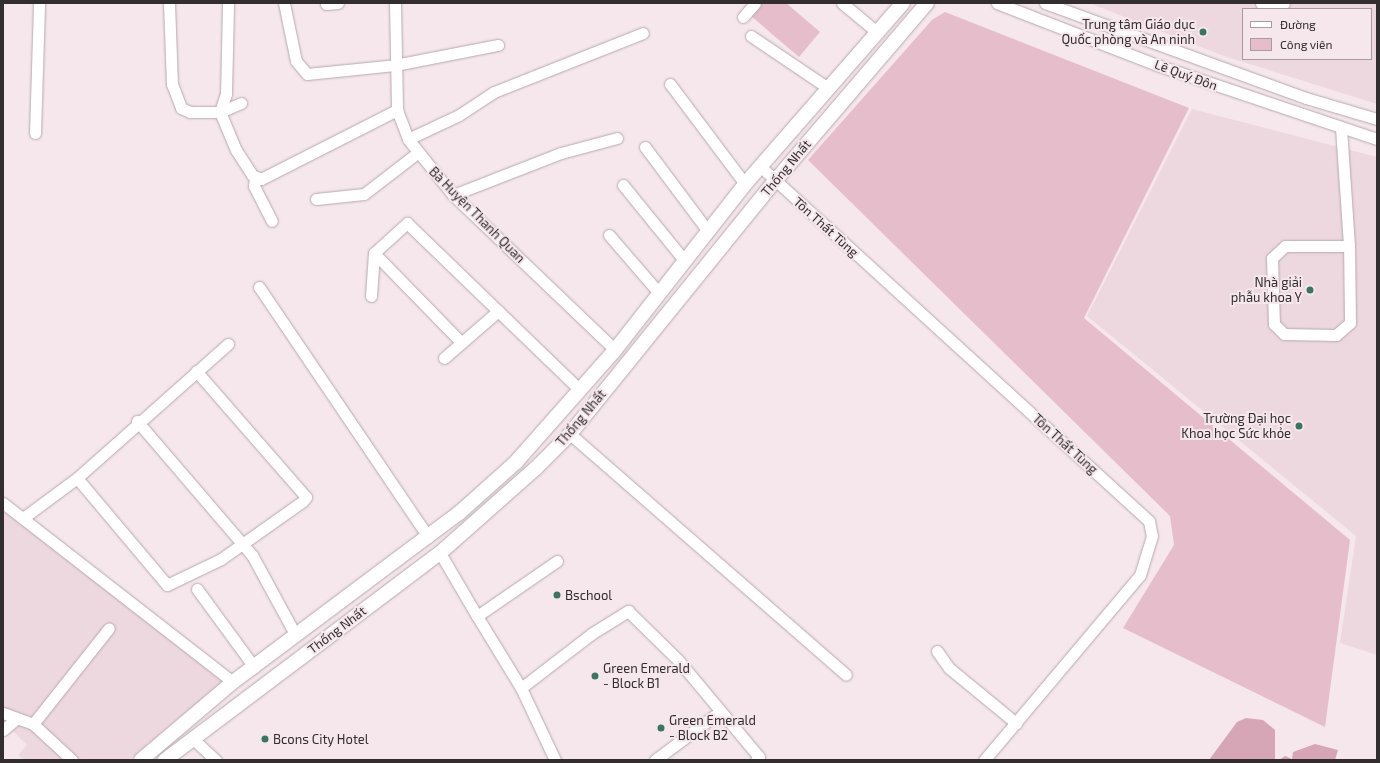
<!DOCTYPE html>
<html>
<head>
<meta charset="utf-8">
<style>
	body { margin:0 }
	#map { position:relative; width:1380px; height:763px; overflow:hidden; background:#f5e7eb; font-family:"Exo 2",sans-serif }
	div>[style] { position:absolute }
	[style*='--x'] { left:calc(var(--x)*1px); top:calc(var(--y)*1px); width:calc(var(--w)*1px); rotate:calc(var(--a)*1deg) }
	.built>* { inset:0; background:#eed8df }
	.green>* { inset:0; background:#e6bdca }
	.forest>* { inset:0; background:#d6a6b6 }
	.roads { filter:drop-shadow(0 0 1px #b6a9ad) drop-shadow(0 0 1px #b6a9ad) }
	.minor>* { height:11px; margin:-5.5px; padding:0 5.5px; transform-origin:5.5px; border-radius:5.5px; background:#fff }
	.major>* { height:14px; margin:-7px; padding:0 7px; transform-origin:7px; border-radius:7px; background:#fff }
	.dots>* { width:11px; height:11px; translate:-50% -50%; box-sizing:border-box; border:2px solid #f5e7eb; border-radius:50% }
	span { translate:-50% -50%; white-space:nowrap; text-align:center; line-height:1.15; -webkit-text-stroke:4px #f5e7eb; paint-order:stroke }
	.poi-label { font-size:13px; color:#322d2e }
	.right { translate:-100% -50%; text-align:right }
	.left { translate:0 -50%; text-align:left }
	.street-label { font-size:13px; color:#322d2e }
	.frame { position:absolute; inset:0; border:4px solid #322d2e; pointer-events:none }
	.legend { position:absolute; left:1242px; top:8px; width:130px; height:52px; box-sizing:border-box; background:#f5e7eb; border:1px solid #a79d9f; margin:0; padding:5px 7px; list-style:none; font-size:12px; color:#322d2e }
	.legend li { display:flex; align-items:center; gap:8px; height:20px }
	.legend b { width:20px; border:1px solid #a79d9f }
</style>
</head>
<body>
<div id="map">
	<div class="built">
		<div style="clip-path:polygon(evenodd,1089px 3px,1377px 3px,1377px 104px,1221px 55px,1089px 3px,1243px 9px,1371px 9px,1371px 59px,1243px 59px,1243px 9px)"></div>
		<div style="clip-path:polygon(1192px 109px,1377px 157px,1377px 655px,1340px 643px,1356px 536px,1087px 316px)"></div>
		<div style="clip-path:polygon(3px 511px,137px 608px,224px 680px,129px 760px,24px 760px,18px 755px,27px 745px,3px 721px)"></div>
	</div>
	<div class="green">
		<div style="clip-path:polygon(762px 3px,786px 3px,820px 32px,799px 57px,751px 16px)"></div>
		<div style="clip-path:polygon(945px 12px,1189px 108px,1084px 318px,1350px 540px,1325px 727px,1123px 628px,1174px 545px,1170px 516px,808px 160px,932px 20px)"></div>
	</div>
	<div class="forest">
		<div style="clip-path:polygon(1246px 718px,1263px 720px,1275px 730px,1275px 760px,1209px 760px,1237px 722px)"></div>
		<div style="clip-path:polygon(1315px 744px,1338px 750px,1335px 760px,1279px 760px,1285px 756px,1292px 759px,1293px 752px)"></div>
	</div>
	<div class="roads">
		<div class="minor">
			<div style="--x:169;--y:3;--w:81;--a:87.9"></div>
			<div style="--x:172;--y:84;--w:26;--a:69"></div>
			<div style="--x:181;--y:108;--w:10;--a:24"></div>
			<div style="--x:190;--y:112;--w:30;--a:0"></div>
			<div style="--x:220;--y:112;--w:23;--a:-23"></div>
			<div style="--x:284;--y:3;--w:59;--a:78.3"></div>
			<div style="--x:296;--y:61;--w:17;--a:50"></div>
			<div style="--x:307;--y:74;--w:88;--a:-5.8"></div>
			<div style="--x:395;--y:65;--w:105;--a:-11"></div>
			<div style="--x:395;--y:3;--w:107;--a:88.9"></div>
			<div style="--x:397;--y:110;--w:31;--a:69"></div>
			<div style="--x:408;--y:139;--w:72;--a:51.2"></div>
			<div style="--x:453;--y:195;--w:224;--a:43.7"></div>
			<div style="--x:842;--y:3;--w:47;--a:39.8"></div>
			<div style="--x:997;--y:3;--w:172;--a:21.2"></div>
			<div style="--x:1157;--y:65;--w:232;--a:18.6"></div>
			<div style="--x:1045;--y:3;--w:278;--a:20"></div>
			<div style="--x:1306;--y:98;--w:74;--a:16.5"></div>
			<div style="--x:1261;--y:3;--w:23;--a:0"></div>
			<div style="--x:326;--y:4;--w:12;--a:-5"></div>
			<div style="--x:743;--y:17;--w:18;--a:-49"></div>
			<div style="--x:751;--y:36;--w:93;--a:34"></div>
			<div style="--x:670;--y:84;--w:125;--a:53.1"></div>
			<div style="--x:220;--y:112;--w:41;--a:67.2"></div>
			<div style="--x:236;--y:150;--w:30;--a:57"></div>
			<div style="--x:252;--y:175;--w:10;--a:24"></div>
			<div style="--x:261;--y:179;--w:153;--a:-26.9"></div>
			<div style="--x:220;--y:112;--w:19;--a:-72"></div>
			<div style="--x:226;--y:94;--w:91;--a:-88.7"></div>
			<div style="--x:1341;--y:128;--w:118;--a:86.1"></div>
			<div style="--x:1349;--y:246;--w:64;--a:180"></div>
			<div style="--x:1285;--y:246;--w:18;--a:137"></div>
			<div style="--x:1272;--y:258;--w:66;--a:88.3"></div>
			<div style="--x:1274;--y:324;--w:14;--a:45"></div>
			<div style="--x:1284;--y:334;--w:52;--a:1.1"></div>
			<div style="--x:1336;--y:335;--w:18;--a:-41"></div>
			<div style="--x:1350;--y:323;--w:77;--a:-90.7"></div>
			<div style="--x:35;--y:133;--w:130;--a:-88.2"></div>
			<div style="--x:408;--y:139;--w:56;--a:-25.2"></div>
			<div style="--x:459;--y:115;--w:42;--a:-33.3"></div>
			<div style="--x:494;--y:92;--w:160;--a:-21.6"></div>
			<div style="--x:645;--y:147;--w:104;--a:53.2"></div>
			<div style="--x:761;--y:167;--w:525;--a:42.38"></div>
			<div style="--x:1149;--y:521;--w:15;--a:79"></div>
			<div style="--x:1152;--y:536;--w:41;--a:107.1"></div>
			<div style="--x:1140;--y:575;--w:242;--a:130.1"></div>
			<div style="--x:255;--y:178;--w:8;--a:97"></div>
			<div style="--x:254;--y:186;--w:39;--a:63"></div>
			<div style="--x:623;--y:185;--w:97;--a:50.9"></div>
			<div style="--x:453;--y:195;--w:116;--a:-21.3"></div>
			<div style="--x:561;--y:153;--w:58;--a:-15"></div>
			<div style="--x:316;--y:199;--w:48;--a:-5.9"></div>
			<div style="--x:364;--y:194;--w:67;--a:-37.7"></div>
			<div style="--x:609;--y:235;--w:77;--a:49.2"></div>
			<div style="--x:374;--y:253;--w:124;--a:45.7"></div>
			<div style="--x:259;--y:287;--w:302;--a:55.9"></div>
			<div style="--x:371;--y:296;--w:43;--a:-86"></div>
			<div style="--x:374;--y:253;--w:45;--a:-42.3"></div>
			<div style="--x:407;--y:223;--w:240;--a:44"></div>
			<div style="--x:444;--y:358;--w:72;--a:-41"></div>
			<div style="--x:137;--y:421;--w:177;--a:49.4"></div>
			<div style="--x:252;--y:555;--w:90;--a:61.4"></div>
			<div style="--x:570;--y:434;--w:366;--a:41.1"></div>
			<div style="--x:77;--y:478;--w:140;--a:49.9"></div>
			<div style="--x:167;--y:585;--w:60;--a:-25.7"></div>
			<div style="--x:221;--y:559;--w:100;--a:-35.3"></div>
			<div style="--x:303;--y:501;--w:5;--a:-53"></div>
			<div style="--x:306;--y:497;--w:167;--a:-131.1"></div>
			<div style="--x:3;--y:503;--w:291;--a:37.9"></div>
			<div style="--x:23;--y:518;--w:67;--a:-36.5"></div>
			<div style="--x:77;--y:478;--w:202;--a:-41.6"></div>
			<div style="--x:440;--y:553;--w:73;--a:59.6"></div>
			<div style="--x:557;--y:561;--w:97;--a:145.5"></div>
			<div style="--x:477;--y:616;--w:84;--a:58.6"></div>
			<div style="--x:521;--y:688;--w:88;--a:-37.6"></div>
			<div style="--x:591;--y:634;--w:44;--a:-31.9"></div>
			<div style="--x:628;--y:611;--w:70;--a:44.4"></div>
			<div style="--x:678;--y:660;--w:126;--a:50.1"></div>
			<div style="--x:759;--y:757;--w:4;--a:135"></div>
			<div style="--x:197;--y:589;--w:97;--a:53.8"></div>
			<div style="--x:937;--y:651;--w:21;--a:55"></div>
			<div style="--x:949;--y:668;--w:87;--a:39.4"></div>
			<div style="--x:521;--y:688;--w:80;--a:64.7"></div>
			<div style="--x:3;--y:713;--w:32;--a:20"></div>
			<div style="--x:3;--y:730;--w:17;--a:-40"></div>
			<div style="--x:192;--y:738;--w:33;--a:43"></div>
			<div style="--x:72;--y:760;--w:53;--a:-137.3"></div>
			<div style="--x:33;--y:724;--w:122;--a:-51.6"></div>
			<div style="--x:655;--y:760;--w:74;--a:-36.7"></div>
		</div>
		<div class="major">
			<div style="--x:141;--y:760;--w:121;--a:-40.3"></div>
			<div style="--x:233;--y:682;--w:282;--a:-36.8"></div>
			<div style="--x:459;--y:513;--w:76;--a:-41.8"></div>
			<div style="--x:516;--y:462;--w:149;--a:-48.5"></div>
			<div style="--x:615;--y:350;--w:211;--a:-51.9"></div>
			<div style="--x:745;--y:184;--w:240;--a:-48.9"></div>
			<div style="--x:165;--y:760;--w:344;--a:-37"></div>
			<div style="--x:440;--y:553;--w:127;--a:-41.5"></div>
			<div style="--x:535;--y:469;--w:49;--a:-45"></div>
			<div style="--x:570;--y:434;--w:326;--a:-51"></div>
			<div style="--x:775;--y:181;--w:234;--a:-49.5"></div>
		</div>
	</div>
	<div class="dots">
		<div style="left:1203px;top:32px;background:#377663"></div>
		<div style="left:1310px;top:290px;background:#377663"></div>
		<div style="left:1299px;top:426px;background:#377663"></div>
		<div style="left:557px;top:595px;background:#377663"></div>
		<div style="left:595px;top:676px;background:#377663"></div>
		<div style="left:661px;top:728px;background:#377663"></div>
		<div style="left:265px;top:739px;background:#377663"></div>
	</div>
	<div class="poi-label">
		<span class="right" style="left:1195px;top:32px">Trung tâm Giáo dục<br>Quốc phòng và An ninh</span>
		<span class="right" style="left:1302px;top:290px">Nhà giải<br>phẫu khoa Y</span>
		<span class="right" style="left:1291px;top:426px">Trường Đại học<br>Khoa học Sức khỏe</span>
		<span class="left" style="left:565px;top:595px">Bschool</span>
		<span class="left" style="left:603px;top:676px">Green Emerald<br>- Block B1</span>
		<span class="left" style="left:669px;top:728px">Green Emerald<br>- Block B2</span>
		<span class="left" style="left:273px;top:739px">Bcons City Hotel</span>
	</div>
	<div class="street-label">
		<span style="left:1186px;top:75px;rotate:20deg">Lê Quý Đôn</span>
		<span style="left:786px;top:168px;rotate:-50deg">Thống Nhất</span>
		<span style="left:477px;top:215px;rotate:45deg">Bà Huyện Thanh Quan</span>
		<span style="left:826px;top:227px;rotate:42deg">Tôn Thất Tùng</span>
		<span style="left:581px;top:418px;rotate:-50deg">Thống Nhất</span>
		<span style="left:1065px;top:444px;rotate:42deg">Tôn Thất Tùng</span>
		<span style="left:337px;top:630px;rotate:-37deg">Thống Nhất</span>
	</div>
	<div class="frame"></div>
	<ul class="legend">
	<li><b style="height:5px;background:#fff"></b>Đường</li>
	<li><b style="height:11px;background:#e6bdca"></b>Công viên</li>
	</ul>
</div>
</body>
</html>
